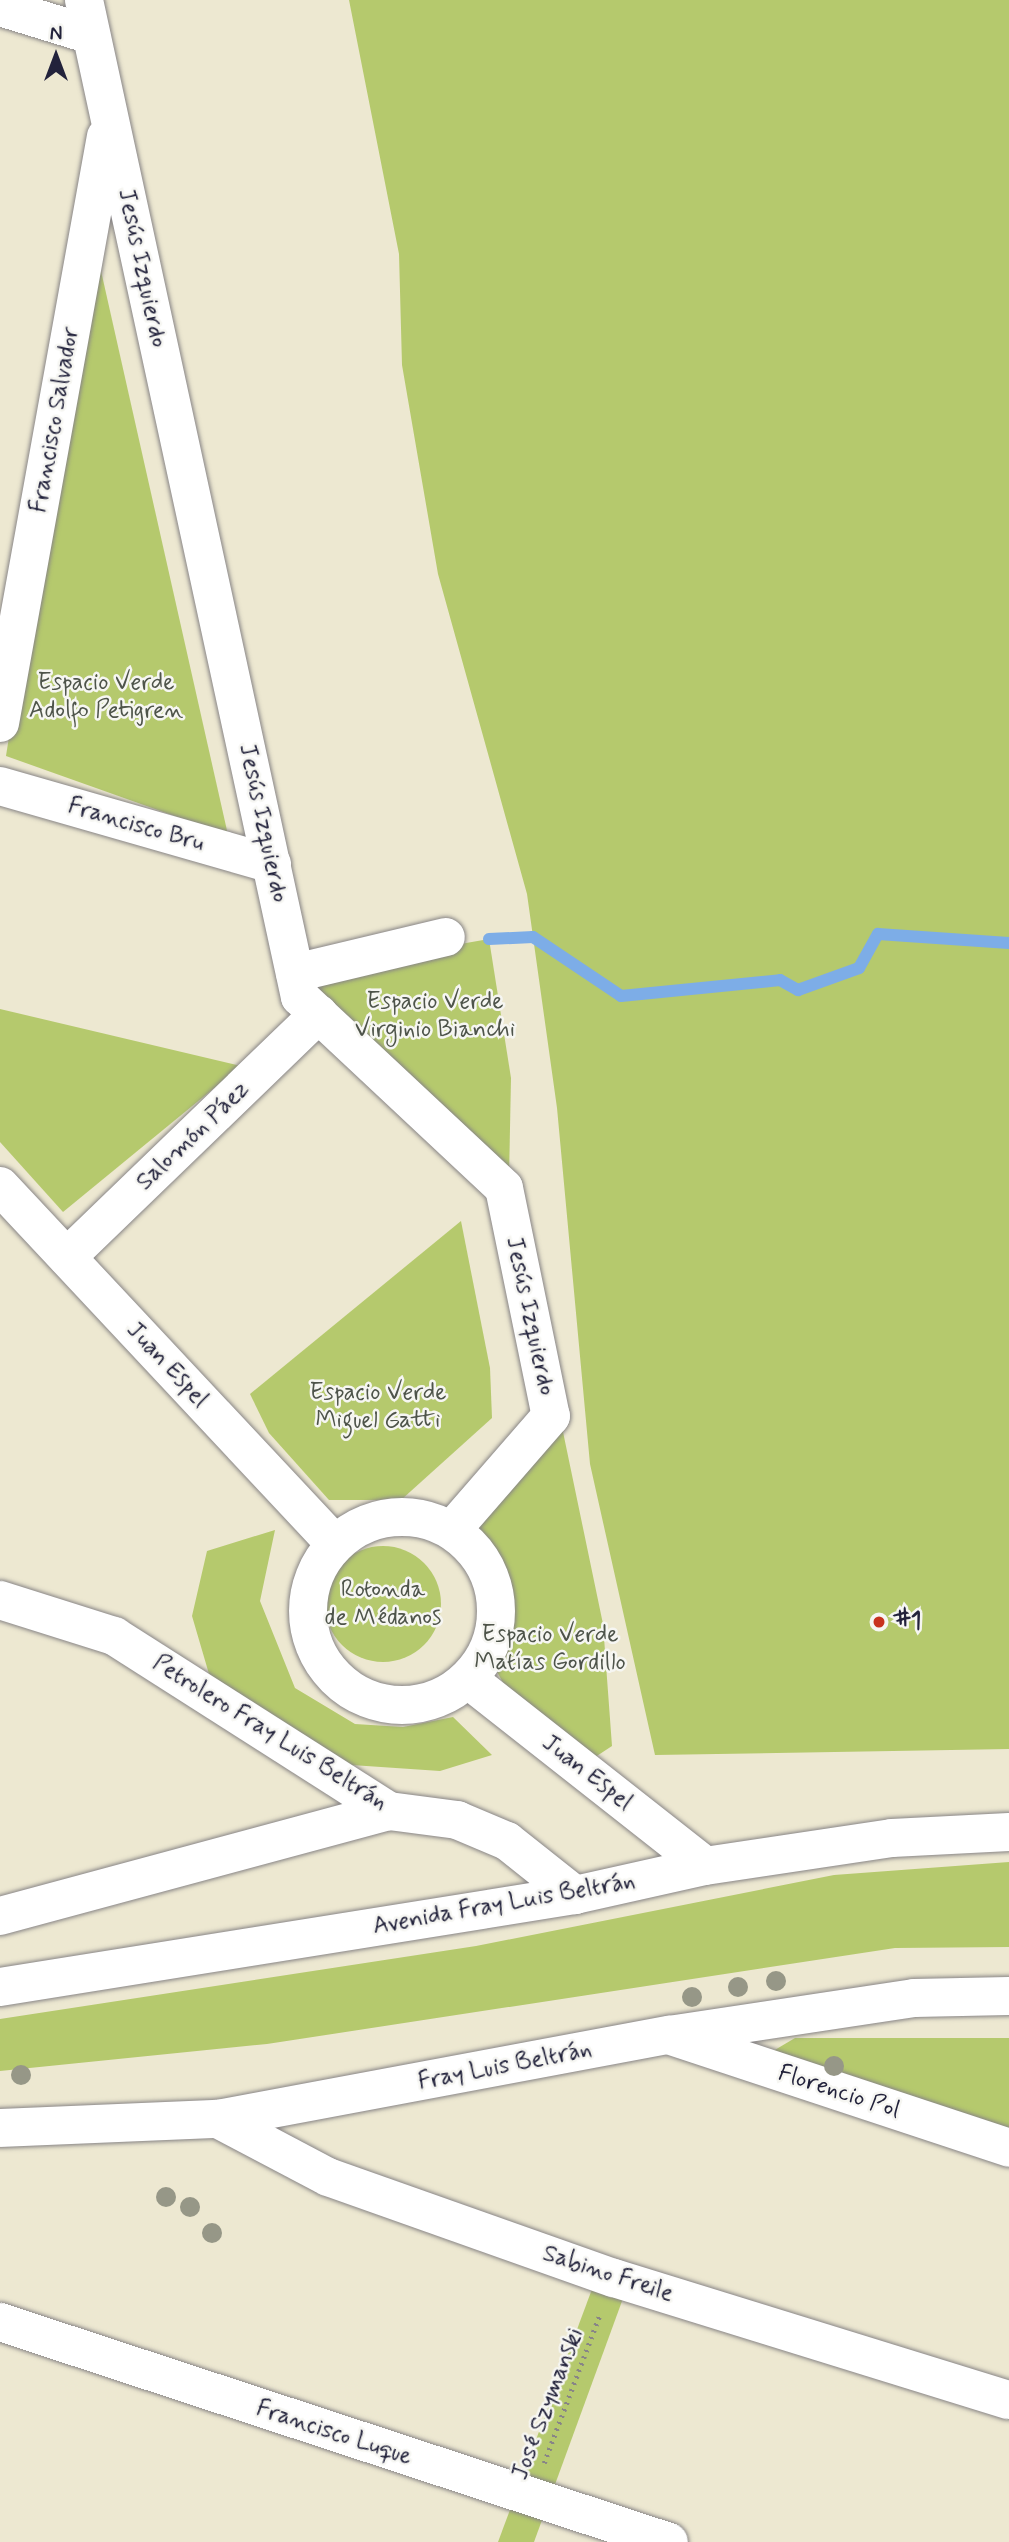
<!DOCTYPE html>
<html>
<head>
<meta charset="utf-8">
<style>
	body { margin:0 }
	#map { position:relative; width:1009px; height:2542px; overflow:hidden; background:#ede8d1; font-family:Mynerve,sans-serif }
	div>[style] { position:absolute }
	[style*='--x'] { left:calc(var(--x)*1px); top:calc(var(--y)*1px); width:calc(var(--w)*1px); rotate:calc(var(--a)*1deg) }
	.green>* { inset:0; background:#b5c96d }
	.round { border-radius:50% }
	.stream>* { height:12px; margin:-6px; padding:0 6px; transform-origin:6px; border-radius:6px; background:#7dade7 }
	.path>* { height:4.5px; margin-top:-2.25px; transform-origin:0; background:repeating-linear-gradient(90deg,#888586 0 2px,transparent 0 7px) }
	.roads { filter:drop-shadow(0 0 2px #888586) drop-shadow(0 0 2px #888586) }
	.minor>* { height:38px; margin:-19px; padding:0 19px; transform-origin:19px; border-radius:19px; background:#fff }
	.minor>.ring { margin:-19px; padding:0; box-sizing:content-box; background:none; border:38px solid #fff; border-radius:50% }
	.primary>* { height:38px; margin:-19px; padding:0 19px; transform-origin:19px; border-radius:19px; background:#fff }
	.trees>* { width:20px; height:20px; margin:-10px; border-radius:50%; background:#969787 }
	.dots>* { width:19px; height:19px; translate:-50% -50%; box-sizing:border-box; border:4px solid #f6f6f2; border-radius:50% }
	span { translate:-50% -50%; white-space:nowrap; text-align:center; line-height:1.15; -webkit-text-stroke:5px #f6f6f2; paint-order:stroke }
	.street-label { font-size:24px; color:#22223b }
	.park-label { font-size:24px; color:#4e544a }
	.poi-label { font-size:24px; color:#22223b; font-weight:700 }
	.left { translate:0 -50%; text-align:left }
	.north { position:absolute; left:21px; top:21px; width:70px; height:70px; -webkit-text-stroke:5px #f6f6f2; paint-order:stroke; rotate:0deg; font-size:19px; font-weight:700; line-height:28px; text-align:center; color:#22223b }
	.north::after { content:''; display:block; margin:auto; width:24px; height:32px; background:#22223b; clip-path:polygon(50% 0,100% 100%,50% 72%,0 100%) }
</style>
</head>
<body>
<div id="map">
	<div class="green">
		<div style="clip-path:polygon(349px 0,1009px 0,1009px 1749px,655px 1755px,590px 1464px,557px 1108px,527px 894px,438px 574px,402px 365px,399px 254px)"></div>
		<div style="clip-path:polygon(90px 222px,228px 835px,6px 756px)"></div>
		<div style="clip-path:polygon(489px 939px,511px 1078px,509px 1178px,295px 973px)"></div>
		<div style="clip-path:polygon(0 1009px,241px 1066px,63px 1212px,0 1142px)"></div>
		<div style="clip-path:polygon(461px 1221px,490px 1368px,492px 1418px,401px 1500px,329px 1500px,269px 1433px,250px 1394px)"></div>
		<div style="clip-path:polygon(562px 1427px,603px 1624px,612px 1746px,577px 1769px,515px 1704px,492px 1663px,502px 1603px,471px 1514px)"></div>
		<div style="clip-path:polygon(275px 1530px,260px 1601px,295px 1688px,355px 1724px,403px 1727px,453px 1717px,492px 1755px,440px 1771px,322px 1763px,221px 1715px,192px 1616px,207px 1551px)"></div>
		<div class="round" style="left:325px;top:1546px;width:116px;height:116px"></div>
		<div style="clip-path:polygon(1009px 1862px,1009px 1947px,895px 1948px,267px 2044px,0 2071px,0 2019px,476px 1946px,834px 1875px)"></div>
		<div style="clip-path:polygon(795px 2038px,1009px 2038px,1009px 2143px,768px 2054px)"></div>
		<div style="clip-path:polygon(598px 2273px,629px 2282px,534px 2542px,498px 2542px)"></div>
	</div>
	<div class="stream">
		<div style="--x:489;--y:939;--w:44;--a:-2.6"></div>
		<div style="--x:533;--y:937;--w:106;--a:33.8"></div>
		<div style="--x:621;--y:996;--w:160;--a:-5.7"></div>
		<div style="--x:780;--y:980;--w:21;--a:29"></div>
		<div style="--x:798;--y:990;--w:65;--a:-19.8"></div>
		<div style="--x:859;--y:968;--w:39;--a:-61"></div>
		<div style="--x:878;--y:934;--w:131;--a:3.9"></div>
	</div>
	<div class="path">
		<div style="--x:544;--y:2463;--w:159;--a:-69.4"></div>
	</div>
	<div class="roads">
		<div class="minor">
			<div style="--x:84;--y:0;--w:1020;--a:77.78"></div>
			<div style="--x:300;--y:997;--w:279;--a:43.1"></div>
			<div style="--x:504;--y:1188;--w:233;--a:78.4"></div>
			<div style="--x:551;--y:1416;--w:151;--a:131"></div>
			<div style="--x:0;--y:7;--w:95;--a:17.1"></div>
			<div style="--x:0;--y:723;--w:596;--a:-79.76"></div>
			<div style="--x:0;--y:786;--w:283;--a:16"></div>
			<div style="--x:295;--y:973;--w:155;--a:-13.4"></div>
			<div style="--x:0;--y:1186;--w:490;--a:46.9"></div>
			<div style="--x:67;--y:1257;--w:350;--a:-44"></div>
			<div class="ring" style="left:308px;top:1517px;width:150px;height:150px"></div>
			<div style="--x:0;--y:1600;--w:120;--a:17.5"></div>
			<div style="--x:114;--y:1636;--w:326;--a:32.5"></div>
			<div style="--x:389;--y:1811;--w:69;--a:7.5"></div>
			<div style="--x:457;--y:1820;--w:54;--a:22.8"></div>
			<div style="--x:507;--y:1841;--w:87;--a:38.5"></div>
			<div style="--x:469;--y:1680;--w:300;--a:38.2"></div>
			<div style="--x:0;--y:1916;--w:403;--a:-15.1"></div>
			<div style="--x:674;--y:2037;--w:353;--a:18.3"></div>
			<div style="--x:218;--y:2119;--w:124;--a:27.8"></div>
			<div style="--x:328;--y:2177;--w:303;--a:19.5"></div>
			<div style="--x:614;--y:2278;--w:413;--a:17.2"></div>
			<div style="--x:0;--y:2128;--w:218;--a:-2.4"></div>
			<div style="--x:218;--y:2119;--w:459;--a:-10.6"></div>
			<div style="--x:669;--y:2035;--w:248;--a:-8.6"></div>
			<div style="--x:914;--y:1998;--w:95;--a:-1.2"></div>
			<div style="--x:0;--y:2322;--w:704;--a:18.2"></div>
		</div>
		<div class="primary">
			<div style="--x:0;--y:1987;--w:582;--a:-9.09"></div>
			<div style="--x:575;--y:1895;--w:133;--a:-12.6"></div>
			<div style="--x:705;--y:1866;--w:189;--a:-8.5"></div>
			<div style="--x:892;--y:1838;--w:117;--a:-2.9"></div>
		</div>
	</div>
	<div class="trees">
		<div style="left:776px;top:1981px"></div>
		<div style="left:738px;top:1987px"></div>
		<div style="left:692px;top:1997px"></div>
		<div style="left:834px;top:2066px"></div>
		<div style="left:21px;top:2075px"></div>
		<div style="left:166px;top:2197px"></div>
		<div style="left:190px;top:2207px"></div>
		<div style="left:212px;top:2233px"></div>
	</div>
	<div class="dots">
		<div style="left:879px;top:1622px;background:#c8321e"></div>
	</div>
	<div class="street-label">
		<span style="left:142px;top:268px;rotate:78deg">Jesús Izquierdo</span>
		<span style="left:55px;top:420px;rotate:-80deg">Francisco Salvador</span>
		<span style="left:263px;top:823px;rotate:78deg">Jesús Izquierdo</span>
		<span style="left:136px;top:825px;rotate:16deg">Francisco Bru</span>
		<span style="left:193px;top:1136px;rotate:-44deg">Salomón Páez</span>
		<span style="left:530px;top:1316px;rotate:78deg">Jesús Izquierdo</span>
		<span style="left:167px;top:1365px;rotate:47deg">Juan Espel</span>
		<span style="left:270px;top:1733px;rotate:32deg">Petrolero Fray Luis Beltrán</span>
		<span style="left:587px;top:1773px;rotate:38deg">Juan Espel</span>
		<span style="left:504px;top:1904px;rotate:-10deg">Avenida Fray Luis Beltrán</span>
		<span style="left:505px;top:2066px;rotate:-11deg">Fray Luis Beltrán</span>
		<span style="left:839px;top:2092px;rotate:18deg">Florencio Pol</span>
		<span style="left:608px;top:2274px;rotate:18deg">Sabino Freile</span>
		<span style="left:548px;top:2404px;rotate:-69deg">José Szymanski</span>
		<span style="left:334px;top:2433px;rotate:18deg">Francisco Luque</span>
	</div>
	<div class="park-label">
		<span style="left:106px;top:697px">Espacio Verde<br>Adolfo Petigren</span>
		<span style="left:435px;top:1016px">Espacio Verde<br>Virginio Bianchi</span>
		<span style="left:378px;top:1407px">Espacio Verde<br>Miguel Gatti</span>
		<span style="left:383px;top:1604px">Rotonda<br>de Médanos</span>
		<span style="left:550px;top:1649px">Espacio Verde<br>Matías Gordillo</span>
	</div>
	<div class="poi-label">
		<span class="left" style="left:893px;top:1622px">#1</span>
	</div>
	<div class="north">N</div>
</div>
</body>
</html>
